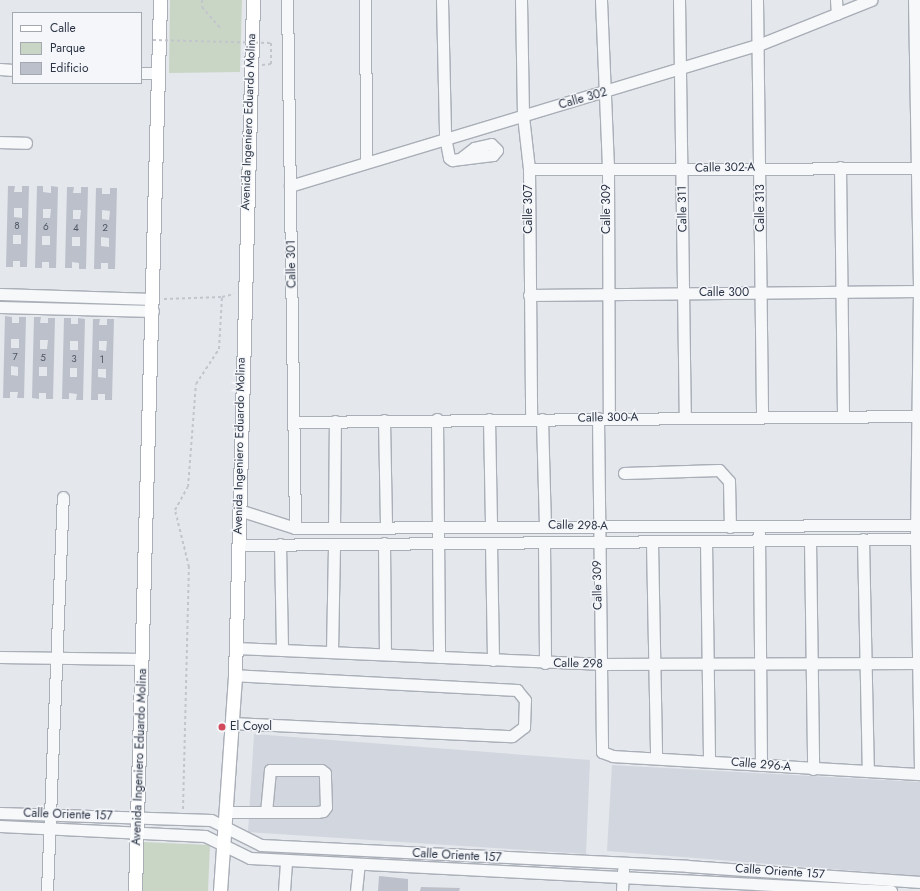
<!DOCTYPE html>
<html>
<head>
<meta charset="utf-8">
<style>
	body { margin:0 }
	#map { position:relative; width:920px; height:891px; overflow:hidden; background:#e4e7ec; font-family:Jost,sans-serif }
	div>[style] { position:absolute }
	[style*='--x'] { left:calc(var(--x)*1px); top:calc(var(--y)*1px); width:calc(var(--w)*1px); rotate:calc(var(--a)*1deg) }
	.built>* { inset:0; background:#d2d6de }
	.green>* { inset:0; background:#c9d6c5 }
	.building>* { inset:0; background:#bbc0ca }
	.path>* { height:2px; margin-top:-1px; transform-origin:0; background:repeating-linear-gradient(90deg,#c2c5cb 0 3px,transparent 0 6px) }
	.roads { filter:drop-shadow(1px 0 #a9aeb7) drop-shadow(-1px 0 #a9aeb7) drop-shadow(0 1px #a9aeb7) drop-shadow(0 -1px #a9aeb7) }
	.minor>* { height:11px; margin:-5.5px; padding:0 5.5px; transform-origin:5.5px; border-radius:5.5px; background:#f7f8fa }
	.major>* { height:13px; margin:-6.5px; padding:0 6.5px; transform-origin:6.5px; border-radius:6.5px; background:#fff }
	.path-bridge>* { height:2px; margin-top:-1px; transform-origin:0; background:repeating-linear-gradient(90deg,#c2c5cb 0 3px,transparent 0 6px) }
	.dots>* { width:11px; height:11px; translate:-50% -50%; box-sizing:border-box; border:2px solid #f4f6f9; border-radius:50% }
	span { translate:-50% -50%; white-space:nowrap; text-align:center; line-height:1.15; -webkit-text-stroke:3px #f4f6f9; paint-order:stroke }
	.number-label { font-size:10px; color:#4f5766 }
	.number-label span { -webkit-text-stroke-width:0 }
	.street-label { font-size:12px; color:#2b3445 }
	.poi-label { font-size:12px; color:#2b3445 }
	.left { translate:0 -50%; text-align:left }
	.legend { position:absolute; left:12px; top:12px; width:130px; height:72px; box-sizing:border-box; background:#f4f6f9; border:1px solid #a4a8b1; margin:0; padding:5px 7px; list-style:none; font-size:12px; color:#2b3445 }
	.legend li { display:flex; align-items:center; gap:8px; height:20px }
	.legend b { width:20px; border:1px solid #a4a8b1 }
</style>
</head>
<body>
<div id="map">
	<div class="built">
		<div style="clip-path:polygon(254px 734px,590px 760px,586px 854px,248px 832px)"></div>
		<div style="clip-path:polygon(612px 765px,920px 782px,920px 876px,607px 851px)"></div>
	</div>
	<div class="green">
		<div style="clip-path:polygon(170px 0,242px 0,240px 72px,169px 73px)"></div>
		<div style="clip-path:polygon(143px 842px,210px 845px,208px 891px,141px 891px)"></div>
	</div>
	<div class="building">
		<div style="clip-path:polygon(evenodd,8px 186px,15px 186px,14px 192px,22px 192px,22px 186px,29px 186px,27px 267px,20px 267px,20px 261px,13px 261px,13px 267px,6px 267px,8px 186px,14px 208px,22px 208px,22px 218px,14px 217px,14px 208px,8px 186px,13px 235px,21px 235px,21px 244px,13px 244px,13px 235px)"></div>
		<div style="clip-path:polygon(evenodd,37px 186px,43px 186px,43px 192px,51px 193px,51px 186px,58px 187px,56px 268px,49px 268px,49px 262px,42px 262px,42px 268px,35px 268px,37px 186px,43px 209px,51px 209px,50px 218px,43px 218px,43px 209px,37px 186px,42px 236px,50px 236px,50px 245px,42px 245px,42px 236px)"></div>
		<div style="clip-path:polygon(evenodd,67px 187px,74px 187px,73px 193px,81px 193px,81px 187px,88px 187px,86px 269px,79px 269px,79px 263px,72px 262px,72px 268px,65px 268px,67px 187px,73px 210px,81px 210px,80px 219px,73px 219px,73px 210px,67px 187px,72px 237px,80px 237px,80px 246px,72px 246px,72px 237px)"></div>
		<div style="clip-path:polygon(evenodd,96px 188px,102px 188px,102px 194px,110px 194px,110px 188px,117px 188px,115px 269px,108px 269px,108px 263px,101px 263px,101px 269px,94px 269px,96px 188px,102px 210px,110px 211px,109px 220px,102px 219px,102px 210px,96px 188px,101px 237px,109px 238px,109px 247px,101px 246px,101px 237px)"></div>
		<div style="clip-path:polygon(evenodd,5px 316px,12px 317px,12px 323px,19px 323px,19px 317px,26px 317px,24px 398px,17px 398px,18px 392px,10px 392px,10px 398px,3px 398px,5px 316px,11px 339px,19px 339px,19px 348px,11px 348px,11px 339px,5px 316px,11px 366px,18px 367px,18px 376px,11px 375px,11px 366px)"></div>
		<div style="clip-path:polygon(evenodd,34px 317px,41px 317px,40px 323px,48px 323px,48px 318px,55px 318px,53px 399px,46px 399px,46px 393px,39px 393px,39px 399px,32px 398px,34px 317px,40px 340px,48px 340px,47px 349px,40px 349px,40px 340px,34px 317px,39px 367px,47px 367px,47px 376px,39px 376px,39px 367px)"></div>
		<div style="clip-path:polygon(evenodd,64px 318px,71px 318px,71px 324px,78px 324px,78px 318px,85px 319px,83px 400px,76px 400px,77px 394px,69px 393px,69px 399px,62px 399px,64px 318px,70px 341px,78px 341px,78px 350px,70px 350px,70px 341px,64px 318px,70px 368px,77px 368px,77px 377px,70px 377px,70px 368px)"></div>
		<div style="clip-path:polygon(evenodd,93px 319px,100px 319px,99px 325px,107px 325px,107px 319px,114px 319px,112px 400px,105px 400px,105px 394px,98px 394px,98px 400px,91px 400px,93px 319px,99px 341px,107px 341px,106px 351px,99px 350px,99px 341px,93px 319px,98px 369px,106px 369px,106px 378px,98px 377px,98px 369px)"></div>
		<div style="clip-path:polygon(379px 876px,408px 879px,408px 891px,378px 891px)"></div>
		<div style="clip-path:polygon(421px 887px,460px 888px,459px 891px,420px 891px)"></div>
	</div>
	<div class="path">
		<div style="--x:202;--y:0;--w:7;--a:90"></div>
		<div style="--x:202;--y:7;--w:28;--a:49"></div>
		<div style="--x:262;--y:65;--w:9;--a:-6"></div>
		<div style="--x:271;--y:64;--w:21;--a:-90"></div>
		<div style="--x:164;--y:299;--w:58;--a:-2"></div>
		<div style="--x:183;--y:809;--w:242;--a:-88.6"></div>
		<div style="--x:189;--y:567;--w:59;--a:-103.8"></div>
		<div style="--x:175;--y:510;--w:26;--a:-61"></div>
		<div style="--x:188;--y:487;--w:103;--a:-85.6"></div>
		<div style="--x:196;--y:384;--w:42;--a:-56.7"></div>
		<div style="--x:219;--y:349;--w:52;--a:-86.7"></div>
		<div style="--x:222;--y:297;--w:12;--a:-14"></div>
	</div>
	<div class="roads">
		<div class="minor">
			<div style="--x:287;--y:0;--w:528;--a:89.13"></div>
			<div style="--x:365;--y:0;--w:162;--a:89.6"></div>
			<div style="--x:442;--y:0;--w:137;--a:88.7"></div>
			<div style="--x:445;--y:137;--w:21;--a:79"></div>
			<div style="--x:449;--y:158;--w:4;--a:34"></div>
			<div style="--x:452;--y:160;--w:41;--a:-7"></div>
			<div style="--x:493;--y:155;--w:6;--a:-51"></div>
			<div style="--x:497;--y:150;--w:8;--a:-135"></div>
			<div style="--x:491;--y:144;--w:17;--a:167"></div>
			<div style="--x:474;--y:148;--w:18;--a:142"></div>
			<div style="--x:521;--y:0;--w:116;--a:89"></div>
			<div style="--x:523;--y:116;--w:53;--a:83.5"></div>
			<div style="--x:529;--y:169;--w:250;--a:89.5"></div>
			<div style="--x:601;--y:0;--w:170;--a:87.6"></div>
			<div style="--x:608;--y:170;--w:248;--a:89.8"></div>
			<div style="--x:679;--y:0;--w:418;--a:89.2"></div>
			<div style="--x:757;--y:0;--w:416;--a:89.3"></div>
			<div style="--x:836;--y:0;--w:14;--a:86"></div>
			<div style="--x:914;--y:0;--w:291;--a:89"></div>
			<div style="--x:919;--y:291;--w:248;--a:90.7"></div>
			<div style="--x:916;--y:539;--w:235;--a:89"></div>
			<div style="--x:0;--y:69;--w:13;--a:4"></div>
			<div style="--x:141;--y:73;--w:17;--a:0"></div>
			<div style="--x:0;--y:142;--w:26;--a:2"></div>
			<div style="--x:840;--y:167;--w:248;--a:89.3"></div>
			<div style="--x:529;--y:169;--w:391;--a:-0.1"></div>
			<div style="--x:290;--y:186;--w:489;--a:-16.8"></div>
			<div style="--x:758;--y:45;--w:122;--a:-21.7"></div>
			<div style="--x:0;--y:294;--w:153;--a:1.9"></div>
			<div style="--x:529;--y:295;--w:391;--a:-0.6"></div>
			<div style="--x:0;--y:307;--w:153;--a:1.5"></div>
			<div style="--x:598;--y:418;--w:334;--a:89.3"></div>
			<div style="--x:602;--y:752;--w:12;--a:20"></div>
			<div style="--x:613;--y:756;--w:308;--a:3.4"></div>
			<div style="--x:437;--y:419;--w:238;--a:89.5"></div>
			<div style="--x:489;--y:419;--w:107;--a:88.9"></div>
			<div style="--x:542;--y:419;--w:106;--a:88.4"></div>
			<div style="--x:384;--y:420;--w:108;--a:88.9"></div>
			<div style="--x:295;--y:422;--w:625;--a:-0.55"></div>
			<div style="--x:624;--y:473;--w:95;--a:-1.8"></div>
			<div style="--x:719;--y:470;--w:15;--a:48"></div>
			<div style="--x:729;--y:481;--w:46;--a:88.8"></div>
			<div style="--x:239;--y:510;--w:59;--a:17.8"></div>
			<div style="--x:295;--y:528;--w:625;--a:-0.28"></div>
			<div style="--x:334;--y:528;--w:107;--a:-89.5"></div>
			<div style="--x:759;--y:533;--w:232;--a:89.5"></div>
			<div style="--x:863;--y:539;--w:232;--a:88.8"></div>
			<div style="--x:810;--y:540;--w:229;--a:89.2"></div>
			<div style="--x:706;--y:541;--w:219;--a:89.2"></div>
			<div style="--x:544;--y:542;--w:121;--a:89.5"></div>
			<div style="--x:652;--y:542;--w:216;--a:88.9"></div>
			<div style="--x:384;--y:543;--w:111;--a:89.5"></div>
			<div style="--x:491;--y:543;--w:117;--a:89"></div>
			<div style="--x:280;--y:544;--w:106;--a:88.9"></div>
			<div style="--x:238;--y:545;--w:682;--a:-0.5"></div>
			<div style="--x:236;--y:648;--w:363;--a:2.5"></div>
			<div style="--x:599;--y:664;--w:321;--a:-0.2"></div>
			<div style="--x:332;--y:651;--w:107;--a:-88.9"></div>
			<div style="--x:0;--y:657;--w:142;--a:0.8"></div>
			<div style="--x:232;--y:723;--w:280;--a:2.7"></div>
			<div style="--x:512;--y:736;--w:15;--a:-37"></div>
			<div style="--x:524;--y:727;--w:27;--a:-88"></div>
			<div style="--x:525;--y:700;--w:13;--a:-129"></div>
			<div style="--x:517;--y:690;--w:282;--a:-177"></div>
			<div style="--x:228;--y:812;--w:89;--a:0"></div>
			<div style="--x:317;--y:812;--w:6;--a:-9"></div>
			<div style="--x:323;--y:811;--w:5;--a:-53"></div>
			<div style="--x:326;--y:807;--w:34;--a:-92"></div>
			<div style="--x:325;--y:773;--w:5;--a:-143"></div>
			<div style="--x:321;--y:770;--w:51;--a:180"></div>
			<div style="--x:270;--y:770;--w:42;--a:95.4"></div>
			<div style="--x:0;--y:813;--w:211;--a:1.9"></div>
			<div style="--x:211;--y:820;--w:56;--a:26.6"></div>
			<div style="--x:261;--y:845;--w:427;--a:2.8"></div>
			<div style="--x:687;--y:866;--w:234;--a:3.9"></div>
			<div style="--x:0;--y:826;--w:205;--a:2.8"></div>
			<div style="--x:205;--y:836;--w:50;--a:26.1"></div>
			<div style="--x:250;--y:858;--w:642;--a:2.95"></div>
			<div style="--x:47;--y:891;--w:394;--a:-87.7"></div>
			<div style="--x:284;--y:891;--w:31;--a:-86"></div>
			<div style="--x:356;--y:891;--w:27;--a:-84"></div>
			<div style="--x:622;--y:891;--w:21;--a:-87"></div>
		</div>
		<div class="major">
			<div style="--x:135;--y:891;--w:891;--a:-88.39"></div>
			<div style="--x:220;--y:891;--w:217;--a:-86"></div>
			<div style="--x:235;--y:675;--w:675;--a:-88.47"></div>
		</div>
	</div>
	<div class="path-bridge">
		<div style="--x:153;--y:40;--w:118;--a:1.5"></div>
	</div>
	<div class="dots">
		<div style="left:222px;top:727px;background:#d1495b"></div>
	</div>
	<div class="number-label">
		<span style="left:17px;top:226px">8</span>
		<span style="left:46px;top:227px">6</span>
		<span style="left:76px;top:228px">4</span>
		<span style="left:105px;top:228px">2</span>
		<span style="left:15px;top:357px">7</span>
		<span style="left:43px;top:358px">5</span>
		<span style="left:74px;top:359px">3</span>
		<span style="left:102px;top:360px">1</span>
	</div>
	<div class="street-label">
		<span style="left:583px;top:99px;rotate:-16deg">Calle 302</span>
		<span style="left:249px;top:122px;rotate:-88deg">Avenida Ingeniero Eduardo Molina</span>
		<span style="left:725px;top:168px;rotate:-1deg">Calle 302-A</span>
		<span style="left:761px;top:208px;rotate:-90deg">Calle 313</span>
		<span style="left:529px;top:209px;rotate:-90deg">Calle 307</span>
		<span style="left:607px;top:209px;rotate:-90deg">Calle 309</span>
		<span style="left:683px;top:209px;rotate:-91deg">Calle 311</span>
		<span style="left:292px;top:264px;rotate:-91deg">Calle 301</span>
		<span style="left:724px;top:293px">Calle 300</span>
		<span style="left:608px;top:418px;rotate:-1deg">Calle 300-A</span>
		<span style="left:240px;top:446px;rotate:-89deg">Avenida Ingeniero Eduardo Molina</span>
		<span style="left:578px;top:526px;rotate:1deg">Calle 298-A</span>
		<span style="left:598px;top:585px;rotate:-91deg">Calle 309</span>
		<span style="left:578px;top:664px;rotate:1deg">Calle 298</span>
		<span style="left:140px;top:757px;rotate:-88deg">Avenida Ingeniero Eduardo Molina</span>
		<span style="left:761px;top:765px;rotate:5deg">Calle 296-A</span>
		<span style="left:68px;top:815px;rotate:2deg">Calle Oriente 157</span>
		<span style="left:457px;top:856px;rotate:3deg">Calle Oriente 157</span>
		<span style="left:780px;top:872px;rotate:4deg">Calle Oriente 157</span>
	</div>
	<div class="poi-label">
		<span class="left" style="left:230px;top:727px">El Coyol</span>
	</div>
	<ul class="legend">
	<li><b style="height:5px;background:#fff"></b>Calle</li>
	<li><b style="height:11px;background:#c9d6c5"></b>Parque</li>
	<li><b style="height:11px;background:#bbc0ca"></b>Edificio</li>
	</ul>
</div>
</body>
</html>
